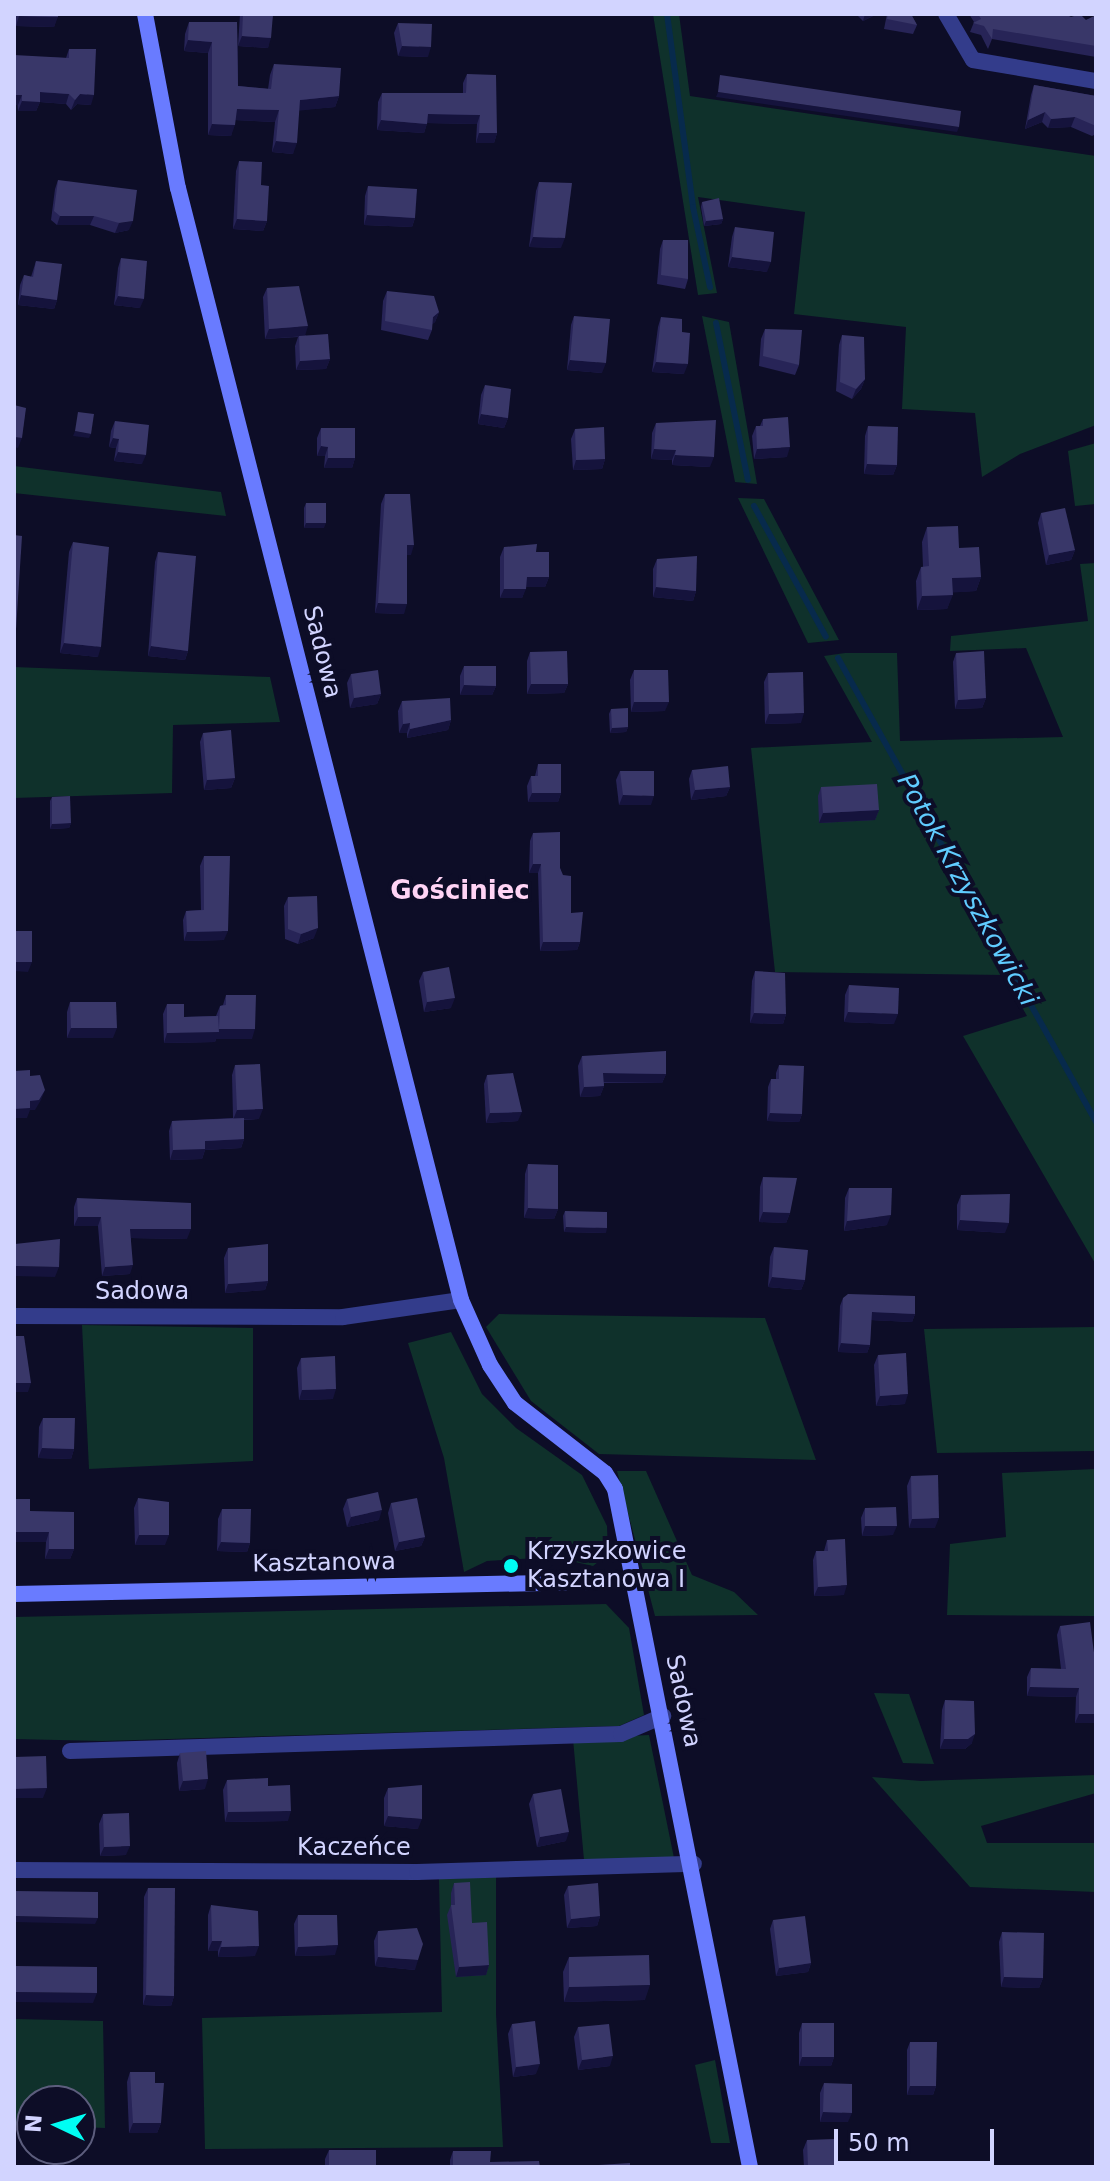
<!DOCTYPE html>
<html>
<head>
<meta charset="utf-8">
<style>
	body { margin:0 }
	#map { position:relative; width:1110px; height:2181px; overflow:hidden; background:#0d0d27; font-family:"DejaVu Sans",sans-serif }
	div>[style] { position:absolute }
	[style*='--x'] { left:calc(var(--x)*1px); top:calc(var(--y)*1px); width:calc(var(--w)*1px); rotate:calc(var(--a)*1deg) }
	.green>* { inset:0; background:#0f312b }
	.stream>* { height:6px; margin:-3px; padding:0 3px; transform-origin:3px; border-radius:3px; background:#072a4c }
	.street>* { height:16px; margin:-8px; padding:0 8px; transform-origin:8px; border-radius:8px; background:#333c8b }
	.secondary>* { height:16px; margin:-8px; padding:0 8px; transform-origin:8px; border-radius:8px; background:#697bff }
	.wall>* { inset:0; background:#272457 }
	.shaded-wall>* { inset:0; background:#15133c }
	.building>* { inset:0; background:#393769 }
	.dots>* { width:22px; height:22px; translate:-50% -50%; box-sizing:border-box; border:4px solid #0d0d27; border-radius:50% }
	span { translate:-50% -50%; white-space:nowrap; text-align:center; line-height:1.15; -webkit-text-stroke:8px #0d0d27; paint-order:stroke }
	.street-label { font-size:24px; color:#d2d4ff }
	.poi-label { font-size:24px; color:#d2d4ff }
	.left { translate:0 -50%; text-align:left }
	.water-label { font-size:26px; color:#60ccff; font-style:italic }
	.neighbourhood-label { font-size:26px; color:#ffd4f5; font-weight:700 }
	.frame { position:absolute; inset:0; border:16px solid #d2d4ff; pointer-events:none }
	.north { position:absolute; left:16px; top:2085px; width:80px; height:80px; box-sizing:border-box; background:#0d0d27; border:2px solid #5c5d7d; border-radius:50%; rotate:274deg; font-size:22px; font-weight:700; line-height:32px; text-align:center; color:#d2d4ff }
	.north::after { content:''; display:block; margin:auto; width:28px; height:36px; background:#00fdf3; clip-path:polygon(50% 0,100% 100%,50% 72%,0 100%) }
	.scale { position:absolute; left:834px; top:2129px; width:160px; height:36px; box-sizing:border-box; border:4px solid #d2d4ff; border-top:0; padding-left:10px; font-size:24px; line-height:28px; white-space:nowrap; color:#d2d4ff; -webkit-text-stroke:6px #0d0d27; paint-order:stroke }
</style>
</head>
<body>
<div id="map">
	<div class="green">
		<div style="clip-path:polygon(653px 14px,679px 14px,690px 96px,1096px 156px,1096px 425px,1020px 454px,982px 477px,975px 413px,902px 409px,906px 327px,794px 314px,805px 212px,698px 197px,717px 293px,698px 295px)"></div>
		<div style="clip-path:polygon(702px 316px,729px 322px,757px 484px,735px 482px)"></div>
		<div style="clip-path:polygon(1096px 443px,1096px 504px,1075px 506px,1068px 451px)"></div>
		<div style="clip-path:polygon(14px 466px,221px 492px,226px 516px,14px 493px)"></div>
		<div style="clip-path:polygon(738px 498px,764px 499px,839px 640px,808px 643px)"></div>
		<div style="clip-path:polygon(1096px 563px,1096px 1265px,963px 1036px,1027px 1016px,1004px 975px,775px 972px,751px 748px,872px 742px,824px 656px,845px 653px,897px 653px,900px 741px,1063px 737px,1026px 648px,950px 651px,951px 636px,1088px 621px,1080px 564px)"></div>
		<div style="clip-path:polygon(14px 667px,270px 677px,280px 722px,173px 725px,172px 793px,14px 798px)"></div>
		<div style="clip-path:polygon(499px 1314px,765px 1318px,816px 1460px,599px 1454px,531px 1401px,486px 1327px)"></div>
		<div style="clip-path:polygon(82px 1325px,253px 1328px,253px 1461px,89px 1469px)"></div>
		<div style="clip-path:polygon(1096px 1327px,1096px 1451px,937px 1453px,924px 1329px)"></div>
		<div style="clip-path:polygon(451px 1332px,482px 1394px,516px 1428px,582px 1475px,607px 1526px,608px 1554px,593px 1566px,553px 1557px,487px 1561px,464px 1572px,444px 1458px,408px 1343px)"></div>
		<div style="clip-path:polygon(1096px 1469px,1096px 1616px,947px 1615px,950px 1544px,1006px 1537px,1002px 1473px)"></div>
		<div style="clip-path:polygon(617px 1471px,646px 1471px,692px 1575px,734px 1592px,758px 1615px,655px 1616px)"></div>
		<div style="clip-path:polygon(606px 1604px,629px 1628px,644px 1715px,619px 1726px,102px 1741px,14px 1739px,14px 1617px)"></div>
		<div style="clip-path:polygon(874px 1693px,909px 1694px,934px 1764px,903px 1763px)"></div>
		<div style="clip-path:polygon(649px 1735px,674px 1858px,584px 1860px,573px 1739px)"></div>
		<div style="clip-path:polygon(1096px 1775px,1096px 1793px,981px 1826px,987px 1843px,1096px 1843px,1096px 1892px,970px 1887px,872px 1777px,921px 1781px)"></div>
		<div style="clip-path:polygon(496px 1877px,496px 2014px,503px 2147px,205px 2149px,202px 2018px,442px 2012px,439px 1879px)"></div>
		<div style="clip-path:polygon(14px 2019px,103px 2021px,105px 2128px,80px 2127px,80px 2101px,32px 2101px,32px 2126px,16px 2125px)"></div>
		<div style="clip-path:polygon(715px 2060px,730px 2143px,711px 2143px,695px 2065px)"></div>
	</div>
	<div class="stream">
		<div style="--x:667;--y:14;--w:195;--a:82.3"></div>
		<div style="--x:693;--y:207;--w:82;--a:78"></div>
		<div style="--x:716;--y:323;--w:160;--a:78.5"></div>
		<div style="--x:754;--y:506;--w:149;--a:61.2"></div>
		<div style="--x:838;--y:658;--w:531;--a:60.92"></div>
	</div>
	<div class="street">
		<div style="--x:946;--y:14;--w:53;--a:59.6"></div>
		<div style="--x:973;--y:60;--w:125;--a:9.7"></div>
		<div style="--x:14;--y:1316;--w:329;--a:0.2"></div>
		<div style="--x:343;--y:1317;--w:119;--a:-8.2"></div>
		<div style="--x:70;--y:1751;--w:551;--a:-1.77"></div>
		<div style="--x:621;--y:1734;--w:46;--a:-23.2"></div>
		<div style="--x:14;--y:1870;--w:403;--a:0.3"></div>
		<div style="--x:417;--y:1872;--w:277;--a:-1.7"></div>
	</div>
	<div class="secondary">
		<div style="--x:145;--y:14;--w:177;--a:79.3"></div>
		<div style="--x:178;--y:188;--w:1147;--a:75.72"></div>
		<div style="--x:461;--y:1300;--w:71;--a:66"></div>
		<div style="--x:490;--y:1365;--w:45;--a:56.7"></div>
		<div style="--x:515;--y:1403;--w:114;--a:37.9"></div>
		<div style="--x:605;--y:1473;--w:19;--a:58"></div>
		<div style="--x:615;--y:1489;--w:691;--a:78.74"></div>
		<div style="--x:14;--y:1594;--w:621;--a:-1.2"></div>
	</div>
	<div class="wall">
		<div style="clip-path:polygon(16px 14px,58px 14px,54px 27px,16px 26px)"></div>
		<div style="clip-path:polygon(240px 14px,273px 14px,268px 48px,238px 46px)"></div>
		<div style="clip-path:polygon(832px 14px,877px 14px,863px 21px,856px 14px)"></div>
		<div style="clip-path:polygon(887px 14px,911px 14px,917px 25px,913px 34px,884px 29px)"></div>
		<div style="clip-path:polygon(969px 14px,1064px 14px,1071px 17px,1086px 20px,1096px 17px,1096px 57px,992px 39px,988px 49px,981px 35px,970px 32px,974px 22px)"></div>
		<div style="clip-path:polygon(189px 22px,237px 22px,238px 86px,268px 89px,270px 75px,274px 64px,339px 96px,335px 107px,299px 110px,293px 154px,272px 152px,275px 122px,235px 120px,231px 136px,208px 135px,208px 53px,184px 51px,185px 34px)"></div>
		<div style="clip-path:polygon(398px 23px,428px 57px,398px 56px,394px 33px)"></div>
		<div style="clip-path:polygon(69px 49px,91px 105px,77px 104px,71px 110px,66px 104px,40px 102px,36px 111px,18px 111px,14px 56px,66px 58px)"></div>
		<div style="clip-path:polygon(467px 74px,497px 133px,494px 143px,476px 143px,477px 124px,427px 123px,424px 133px,377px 130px,378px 102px,382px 93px,463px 93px,463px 83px)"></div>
		<div style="clip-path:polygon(1034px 85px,1096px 96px,1096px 134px,1092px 136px,1071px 127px,1048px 128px,1042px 122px,1025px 129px,1031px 95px)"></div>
		<div style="clip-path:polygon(239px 161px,261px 185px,267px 221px,263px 231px,233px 229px,236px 171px)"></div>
		<div style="clip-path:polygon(58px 180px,129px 230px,115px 233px,90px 225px,57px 225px,51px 220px,55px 189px)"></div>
		<div style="clip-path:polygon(539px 182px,561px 248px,529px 247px,536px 191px)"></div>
		<div style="clip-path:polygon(368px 186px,415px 218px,412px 227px,364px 225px,365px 196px)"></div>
		<div style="clip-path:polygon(702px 202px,723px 219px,721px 224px,704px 226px,701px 207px)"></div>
		<div style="clip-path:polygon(735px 227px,767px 272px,728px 267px,732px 237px)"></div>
		<div style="clip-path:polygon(663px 240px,688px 279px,685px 289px,657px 284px,660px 249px)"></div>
		<div style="clip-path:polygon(121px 258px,140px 308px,114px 305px,118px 268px)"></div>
		<div style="clip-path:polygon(36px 261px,57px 300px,54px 309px,18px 305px,20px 285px,24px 275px,31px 277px)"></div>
		<div style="clip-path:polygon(267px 288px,305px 335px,330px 359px,326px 369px,296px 370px,295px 346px,298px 337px,265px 339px,263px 297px)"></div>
		<div style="clip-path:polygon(387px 291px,439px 312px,435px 322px,432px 324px,432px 330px,428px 340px,381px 330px,383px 301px)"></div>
		<div style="clip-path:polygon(574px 316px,602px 373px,567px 370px,571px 325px)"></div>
		<div style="clip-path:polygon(661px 317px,682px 332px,684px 374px,652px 372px,658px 327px)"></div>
		<div style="clip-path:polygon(765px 329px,799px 365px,795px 375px,759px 366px,761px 339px)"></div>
		<div style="clip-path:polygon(842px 335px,865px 379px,861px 389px,852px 399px,836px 391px,839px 345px)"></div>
		<div style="clip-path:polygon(485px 385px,508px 418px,504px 428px,478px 424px,481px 395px)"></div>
		<div style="clip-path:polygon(763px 419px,787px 457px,754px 459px,752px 436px,756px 426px,760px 426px)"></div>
		<div style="clip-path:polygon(115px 421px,142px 464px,114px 461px,116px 448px,109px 447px,111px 431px)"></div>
		<div style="clip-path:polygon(656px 423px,710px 467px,672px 465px,672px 460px,651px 459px,652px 433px)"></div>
		<div style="clip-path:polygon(868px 426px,897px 465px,893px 475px,864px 474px,865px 436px)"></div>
		<div style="clip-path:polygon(321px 428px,355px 458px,352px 468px,324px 468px,325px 456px,317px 456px,317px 438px)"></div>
		<div style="clip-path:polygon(575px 429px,605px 459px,602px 469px,573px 470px,571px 439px)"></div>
		<div style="clip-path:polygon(385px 494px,411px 555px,407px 555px,404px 614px,375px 613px,381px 504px)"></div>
		<div style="clip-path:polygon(306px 503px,324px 528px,304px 528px,304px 508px)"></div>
		<div style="clip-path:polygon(1041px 513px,1075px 550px,1071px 560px,1046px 565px,1038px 523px)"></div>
		<div style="clip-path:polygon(927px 527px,959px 548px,981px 577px,976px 591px,953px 592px,947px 609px,917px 610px,916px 581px,921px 567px,923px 567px,922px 542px)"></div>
		<div style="clip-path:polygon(73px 542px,98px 657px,60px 653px,69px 552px)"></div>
		<div style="clip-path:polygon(504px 547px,536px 552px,549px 577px,545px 587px,526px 587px,522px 598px,500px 598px,500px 557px)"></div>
		<div style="clip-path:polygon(158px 552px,188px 651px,185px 660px,148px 656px,155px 562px)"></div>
		<div style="clip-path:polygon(657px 559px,696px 591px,693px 601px,653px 597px,653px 569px)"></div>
		<div style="clip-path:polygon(530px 652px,568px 684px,564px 693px,527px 694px,527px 661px)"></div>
		<div style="clip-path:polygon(956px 653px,986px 698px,982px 708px,955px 709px,953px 662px)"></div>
		<div style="clip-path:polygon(464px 666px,496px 686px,492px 695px,460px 695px,460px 676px)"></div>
		<div style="clip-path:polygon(634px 670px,665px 711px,631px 712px,630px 680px)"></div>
		<div style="clip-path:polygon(768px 673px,801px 723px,765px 724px,764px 682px)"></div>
		<div style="clip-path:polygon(351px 674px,381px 694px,377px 704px,350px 708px,347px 683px)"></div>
		<div style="clip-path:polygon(402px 701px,451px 720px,448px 730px,407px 738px,407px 733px,399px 733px,398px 711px)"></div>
		<div style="clip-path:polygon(611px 709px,628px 727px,626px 732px,610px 733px,609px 714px)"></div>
		<div style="clip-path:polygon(203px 733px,235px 778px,231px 788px,204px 790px,200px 742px)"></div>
		<div style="clip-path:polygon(538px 764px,561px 793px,558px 802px,528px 802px,527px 786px,531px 776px,535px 776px)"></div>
		<div style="clip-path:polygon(692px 770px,730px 787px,726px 796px,691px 800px,689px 779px)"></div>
		<div style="clip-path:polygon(620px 771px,651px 805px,619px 805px,616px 780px)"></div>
		<div style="clip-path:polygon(821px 787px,879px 810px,875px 820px,819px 823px,818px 796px)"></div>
		<div style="clip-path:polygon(52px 797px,71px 823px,69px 828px,50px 829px,50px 801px)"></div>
		<div style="clip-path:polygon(533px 833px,560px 868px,571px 913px,580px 942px,577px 950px,540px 951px,538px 873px,529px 873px,530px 841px)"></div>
		<div style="clip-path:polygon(204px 856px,224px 940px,184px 941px,183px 920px,186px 911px,201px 910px,200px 866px)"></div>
		<div style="clip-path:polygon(288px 897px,314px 938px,298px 944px,285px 939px,284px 906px)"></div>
		<div style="clip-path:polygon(755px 971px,786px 1014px,783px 1024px,750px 1023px,752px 981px)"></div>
		<div style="clip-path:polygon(423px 972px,451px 1008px,424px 1012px,419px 981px)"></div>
		<div style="clip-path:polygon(849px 985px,894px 1024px,844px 1022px,845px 995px)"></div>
		<div style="clip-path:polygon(226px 995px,252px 1039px,216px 1039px,215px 1042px,164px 1043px,163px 1014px,167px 1004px,184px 1017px,216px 1016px,220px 1006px,223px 1005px)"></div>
		<div style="clip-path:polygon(70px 1002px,113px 1038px,67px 1038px,67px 1012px)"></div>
		<div style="clip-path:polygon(582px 1056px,666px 1074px,662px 1083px,604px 1083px,604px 1086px,600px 1096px,580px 1097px,578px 1066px)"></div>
		<div style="clip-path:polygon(235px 1065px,259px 1119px,244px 1120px,244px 1139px,241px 1148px,205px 1150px,202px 1159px,170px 1160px,169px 1131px,172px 1121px,233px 1118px,232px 1075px)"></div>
		<div style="clip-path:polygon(779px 1065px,802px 1114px,799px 1122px,767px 1121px,768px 1087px,771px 1079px,776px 1079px,776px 1073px)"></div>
		<div style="clip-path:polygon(487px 1075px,518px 1121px,486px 1123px,484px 1084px)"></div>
		<div style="clip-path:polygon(528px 1164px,558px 1209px,554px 1219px,524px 1218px,525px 1174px)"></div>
		<div style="clip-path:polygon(763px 1177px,790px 1213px,786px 1223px,759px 1222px,760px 1187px)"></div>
		<div style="clip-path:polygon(849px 1188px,887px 1225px,844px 1231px,845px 1198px)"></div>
		<div style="clip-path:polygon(961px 1195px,1005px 1233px,957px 1230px,957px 1205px)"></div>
		<div style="clip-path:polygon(77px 1198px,187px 1239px,131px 1238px,130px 1274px,102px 1276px,98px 1226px,74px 1226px,74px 1207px)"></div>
		<div style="clip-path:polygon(565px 1211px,606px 1233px,564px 1232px,563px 1216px)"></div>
		<div style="clip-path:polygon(774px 1247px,805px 1280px,801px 1290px,768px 1287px,770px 1257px)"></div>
		<div style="clip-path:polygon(228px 1248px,268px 1281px,265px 1290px,225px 1293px,224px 1258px)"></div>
		<div style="clip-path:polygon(843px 1298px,915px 1314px,912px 1322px,871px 1320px,870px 1345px,867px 1353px,838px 1352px,840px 1306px)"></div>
		<div style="clip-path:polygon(878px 1355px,905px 1404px,876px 1406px,874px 1365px)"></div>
		<div style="clip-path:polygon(301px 1358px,333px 1399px,299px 1400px,297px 1368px)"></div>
		<div style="clip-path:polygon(43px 1418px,74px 1449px,71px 1459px,38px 1458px,39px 1427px)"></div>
		<div style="clip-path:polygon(911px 1476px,935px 1528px,909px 1528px,907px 1486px)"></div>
		<div style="clip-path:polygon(138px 1498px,165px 1545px,135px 1545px,134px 1508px)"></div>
		<div style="clip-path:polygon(347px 1499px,379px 1520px,347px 1527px,343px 1509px)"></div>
		<div style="clip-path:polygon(391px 1503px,425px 1537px,421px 1546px,395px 1551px,388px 1513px)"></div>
		<div style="clip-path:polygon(865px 1508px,893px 1535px,862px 1536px,861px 1518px)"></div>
		<div style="clip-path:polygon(222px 1509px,250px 1543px,247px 1552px,217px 1551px,218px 1519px)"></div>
		<div style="clip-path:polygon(30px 1511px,74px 1549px,70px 1559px,45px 1559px,46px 1542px)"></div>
		<div style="clip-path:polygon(827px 1540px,844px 1595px,814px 1596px,813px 1560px,816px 1551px,824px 1551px)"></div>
		<div style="clip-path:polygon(1060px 1626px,1096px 1668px,1096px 1723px,1075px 1723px,1076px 1697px,1027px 1696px,1027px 1677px,1031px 1668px,1061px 1669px,1057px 1635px)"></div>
		<div style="clip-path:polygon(945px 1700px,972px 1743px,965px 1749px,940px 1749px,942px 1710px)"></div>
		<div style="clip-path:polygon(180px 1753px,205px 1789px,179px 1791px,177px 1763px)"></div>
		<div style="clip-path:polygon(227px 1780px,268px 1786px,288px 1821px,225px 1822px,223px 1790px)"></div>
		<div style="clip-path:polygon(388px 1788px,418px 1829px,384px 1826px,384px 1798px)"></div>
		<div style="clip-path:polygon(533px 1794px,566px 1841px,537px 1847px,529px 1804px)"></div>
		<div style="clip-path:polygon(103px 1814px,126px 1855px,100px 1856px,99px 1824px)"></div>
		<div style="clip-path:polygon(454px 1883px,472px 1923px,489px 1965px,486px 1975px,456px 1977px,447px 1915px,451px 1905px,451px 1893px)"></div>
		<div style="clip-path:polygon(568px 1886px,600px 1916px,597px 1926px,567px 1928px,564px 1895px)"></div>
		<div style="clip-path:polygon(148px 1888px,174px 1996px,171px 2006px,143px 2005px,144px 1897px)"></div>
		<div style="clip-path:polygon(211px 1905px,255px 1956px,218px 1957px,218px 1951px,208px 1951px,208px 1915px)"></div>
		<div style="clip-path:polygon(298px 1915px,335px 1955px,295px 1956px,294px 1924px)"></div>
		<div style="clip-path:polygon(773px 1920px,811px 1963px,808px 1972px,776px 1976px,770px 1929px)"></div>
		<div style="clip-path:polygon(378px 1931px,415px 1970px,375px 1966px,374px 1941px)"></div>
		<div style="clip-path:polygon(1002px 1932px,1043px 1978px,1039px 1988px,1001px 1987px,999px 1942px)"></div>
		<div style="clip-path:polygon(569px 1957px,645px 2000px,564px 2002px,563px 1972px)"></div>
		<div style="clip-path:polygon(802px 2023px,834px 2057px,831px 2066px,799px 2066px,799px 2033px)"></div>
		<div style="clip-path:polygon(512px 2024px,536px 2074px,513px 2077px,508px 2034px)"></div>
		<div style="clip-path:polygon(578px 2027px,610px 2066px,578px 2070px,574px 2037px)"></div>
		<div style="clip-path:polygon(910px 2042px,936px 2086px,933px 2095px,907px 2095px,907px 2050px)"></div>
		<div style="clip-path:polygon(130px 2072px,155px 2083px,161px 2123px,157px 2133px,129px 2133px,127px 2082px)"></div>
		<div style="clip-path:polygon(824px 2083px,848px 2122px,820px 2122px,820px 2093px)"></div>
		<div style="clip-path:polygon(807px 2140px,835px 2167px,804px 2167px,803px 2150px)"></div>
		<div style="clip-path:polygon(329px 2150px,376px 2167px,325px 2167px,325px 2159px)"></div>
		<div style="clip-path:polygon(453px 2151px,490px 2162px,540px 2167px,450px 2167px,450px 2160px)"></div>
	</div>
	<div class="shaded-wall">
		<div style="clip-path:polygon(865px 14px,877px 14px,863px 21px)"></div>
		<div style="clip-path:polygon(19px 16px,58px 17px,54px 27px,16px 26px)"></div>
		<div style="clip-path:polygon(242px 36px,271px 38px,268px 48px,238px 46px)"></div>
		<div style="clip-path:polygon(188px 40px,212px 42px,208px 53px,184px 51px)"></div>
		<div style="clip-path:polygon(402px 46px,431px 47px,428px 57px,398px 56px)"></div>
		<div style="clip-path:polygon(40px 92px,69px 94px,66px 104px,40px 102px,36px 111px,18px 111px,22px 101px)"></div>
		<div style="clip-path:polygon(718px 92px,959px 127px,957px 132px,716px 97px)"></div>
		<div style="clip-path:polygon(80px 94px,94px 95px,91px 105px,77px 104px,71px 110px,75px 100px)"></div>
		<div style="clip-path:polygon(14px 95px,22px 95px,18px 105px,14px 105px)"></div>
		<div style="clip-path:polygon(339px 96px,335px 107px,296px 111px,300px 100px)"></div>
		<div style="clip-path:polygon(237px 109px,279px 110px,275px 122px,233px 120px)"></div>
		<div style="clip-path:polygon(1045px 112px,1042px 122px,1025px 129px,1028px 120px)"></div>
		<div style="clip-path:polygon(428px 114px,480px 115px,477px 124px,424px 123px)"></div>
		<div style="clip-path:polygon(1075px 117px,1071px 127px,1048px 128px,1051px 119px)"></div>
		<div style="clip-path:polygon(381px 120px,427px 124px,424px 133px,377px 130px)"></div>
		<div style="clip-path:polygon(212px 124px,235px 125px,231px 136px,208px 135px)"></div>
		<div style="clip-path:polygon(479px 133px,497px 133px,494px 143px,476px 143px)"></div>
		<div style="clip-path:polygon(276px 141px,297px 143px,293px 154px,272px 152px)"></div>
		<div style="clip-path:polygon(367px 215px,415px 218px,412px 227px,364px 225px)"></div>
		<div style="clip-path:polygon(60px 216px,94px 216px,90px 225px,57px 225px)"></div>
		<div style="clip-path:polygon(237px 219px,267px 221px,263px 231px,233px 229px)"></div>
		<div style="clip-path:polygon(723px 219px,721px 224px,704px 226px,706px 221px)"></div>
		<div style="clip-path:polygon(133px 221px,129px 230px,115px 233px,119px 223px)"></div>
		<div style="clip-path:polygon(533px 237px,565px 238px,561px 248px,529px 247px)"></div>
		<div style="clip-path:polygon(732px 257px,771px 262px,767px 272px,728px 267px)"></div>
		<div style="clip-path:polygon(21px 295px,57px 300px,54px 309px,18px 305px)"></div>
		<div style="clip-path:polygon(118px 296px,144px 299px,140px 308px,114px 305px)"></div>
		<div style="clip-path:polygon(439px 312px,435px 322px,429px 327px,433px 317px)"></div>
		<div style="clip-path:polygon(308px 326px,305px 336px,265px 339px,269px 329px)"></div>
		<div style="clip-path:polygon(330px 359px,326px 369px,296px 370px,300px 361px)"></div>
		<div style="clip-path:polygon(570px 360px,606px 363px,602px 373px,567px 370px)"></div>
		<div style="clip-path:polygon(656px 362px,688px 364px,684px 374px,652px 372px)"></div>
		<div style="clip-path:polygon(865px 379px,861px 389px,852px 399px,856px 389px)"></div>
		<div style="clip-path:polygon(481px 414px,508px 418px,504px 428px,478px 424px)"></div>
		<div style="clip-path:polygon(75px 431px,91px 434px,89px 438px,73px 436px)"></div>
		<div style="clip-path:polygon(14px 437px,22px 438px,18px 448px,14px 447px)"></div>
		<div style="clip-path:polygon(113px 438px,119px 439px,116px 448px,109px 447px)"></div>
		<div style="clip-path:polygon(321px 446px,328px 447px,325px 456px,317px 456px)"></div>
		<div style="clip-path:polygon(790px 447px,787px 457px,754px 459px,757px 449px)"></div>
		<div style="clip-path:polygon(654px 449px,676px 450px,672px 460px,651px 459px)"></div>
		<div style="clip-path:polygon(118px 452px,146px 455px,142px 464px,114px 461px)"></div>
		<div style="clip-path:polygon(675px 455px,714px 457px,710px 467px,672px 465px)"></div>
		<div style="clip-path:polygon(328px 458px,355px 458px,352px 468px,324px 468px)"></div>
		<div style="clip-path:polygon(605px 459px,602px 469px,573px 470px,576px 460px)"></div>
		<div style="clip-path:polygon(867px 464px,897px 465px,893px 475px,864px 474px)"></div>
		<div style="clip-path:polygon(306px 523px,326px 523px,324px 528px,304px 528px)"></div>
		<div style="clip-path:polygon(407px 545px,414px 545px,411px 555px,404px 555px)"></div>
		<div style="clip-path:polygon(1075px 550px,1071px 560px,1046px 565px,1049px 555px)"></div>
		<div style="clip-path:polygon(527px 577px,549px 577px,545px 587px,524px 587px)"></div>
		<div style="clip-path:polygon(981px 577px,976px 591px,946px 593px,952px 578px)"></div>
		<div style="clip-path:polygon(656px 587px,696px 591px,693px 601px,653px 597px)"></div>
		<div style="clip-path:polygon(504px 589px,526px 589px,522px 598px,500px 598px)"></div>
		<div style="clip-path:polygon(953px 595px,947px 609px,917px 610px,922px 596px)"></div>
		<div style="clip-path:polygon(378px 603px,407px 604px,404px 614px,375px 613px)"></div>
		<div style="clip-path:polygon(64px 643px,101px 647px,98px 657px,60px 653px)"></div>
		<div style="clip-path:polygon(151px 646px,188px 651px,185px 660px,148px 656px)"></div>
		<div style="clip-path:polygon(531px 684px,568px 684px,564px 693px,527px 694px)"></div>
		<div style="clip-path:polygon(464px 685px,496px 686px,492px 695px,460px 695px)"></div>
		<div style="clip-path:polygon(381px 694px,377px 704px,350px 708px,354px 698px)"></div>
		<div style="clip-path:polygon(986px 698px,982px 708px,955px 709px,958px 700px)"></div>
		<div style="clip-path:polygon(634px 702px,669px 702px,665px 711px,631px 712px)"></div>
		<div style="clip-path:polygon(804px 713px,801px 723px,765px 724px,769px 714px)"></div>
		<div style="clip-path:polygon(451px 720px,448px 730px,407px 738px,410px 729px)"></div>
		<div style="clip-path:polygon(410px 723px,407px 733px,399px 733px,403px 724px)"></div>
		<div style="clip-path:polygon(628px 727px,626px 732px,610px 733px,612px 728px)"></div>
		<div style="clip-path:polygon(235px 778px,231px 788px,204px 790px,207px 780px)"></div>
		<div style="clip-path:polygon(730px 787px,726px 796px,691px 800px,695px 790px)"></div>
		<div style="clip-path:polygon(532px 793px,561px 793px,558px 802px,528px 802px)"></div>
		<div style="clip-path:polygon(623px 795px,654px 796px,651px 805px,619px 805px)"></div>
		<div style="clip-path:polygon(879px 810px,875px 820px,819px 823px,823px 813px)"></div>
		<div style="clip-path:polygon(71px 823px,69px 828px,50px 829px,52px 824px)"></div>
		<div style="clip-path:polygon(533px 864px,541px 864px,538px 873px,529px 873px)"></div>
		<div style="clip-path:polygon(318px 928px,314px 938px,298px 944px,301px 934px)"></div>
		<div style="clip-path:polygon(228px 931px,224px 940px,184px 941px,187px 932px)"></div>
		<div style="clip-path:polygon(543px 942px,580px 942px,577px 950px,540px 951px)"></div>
		<div style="clip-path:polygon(14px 962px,32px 962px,28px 972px,14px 971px)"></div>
		<div style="clip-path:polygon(455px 998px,451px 1008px,424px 1012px,427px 1002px)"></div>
		<div style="clip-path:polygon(848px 1012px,898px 1014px,894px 1024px,844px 1022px)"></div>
		<div style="clip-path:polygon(754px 1013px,786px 1014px,783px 1024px,750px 1023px)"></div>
		<div style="clip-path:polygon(71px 1028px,117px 1028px,113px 1038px,67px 1038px)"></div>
		<div style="clip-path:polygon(219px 1029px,255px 1029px,252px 1039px,216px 1039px,215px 1042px,164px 1043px,167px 1033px)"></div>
		<div style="clip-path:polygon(603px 1073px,666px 1074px,662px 1083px,599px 1082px)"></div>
		<div style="clip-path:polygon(604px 1086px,600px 1096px,580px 1097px,584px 1087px)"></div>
		<div style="clip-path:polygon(45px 1090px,41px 1100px,35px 1110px,30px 1110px,27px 1118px,14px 1118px,14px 1109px,30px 1101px)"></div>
		<div style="clip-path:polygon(263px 1109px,259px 1119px,233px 1120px,237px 1110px)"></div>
		<div style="clip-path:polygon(522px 1112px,518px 1121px,486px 1123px,490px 1113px)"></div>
		<div style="clip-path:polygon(770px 1113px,802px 1114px,799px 1122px,767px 1121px)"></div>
		<div style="clip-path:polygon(244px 1139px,241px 1148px,205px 1150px,202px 1159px,170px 1160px,173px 1150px,205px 1141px)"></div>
		<div style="clip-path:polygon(528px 1208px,558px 1209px,554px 1219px,524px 1218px)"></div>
		<div style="clip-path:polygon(763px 1212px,790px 1213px,786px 1223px,759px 1222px)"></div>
		<div style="clip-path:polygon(891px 1215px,887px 1225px,844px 1231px,847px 1221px)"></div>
		<div style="clip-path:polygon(78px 1217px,101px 1217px,98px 1226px,74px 1226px)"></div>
		<div style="clip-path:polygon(960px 1220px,1009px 1223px,1005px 1233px,957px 1230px)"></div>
		<div style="clip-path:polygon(566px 1227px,607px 1228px,606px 1233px,564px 1232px)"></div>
		<div style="clip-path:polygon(130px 1229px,191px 1229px,187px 1239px,127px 1238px)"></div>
		<div style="clip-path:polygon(133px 1265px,130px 1274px,102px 1276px,105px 1267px)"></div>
		<div style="clip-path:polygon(15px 1266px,59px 1267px,55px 1277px,14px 1276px)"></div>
		<div style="clip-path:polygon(772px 1277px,805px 1280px,801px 1290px,768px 1287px)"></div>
		<div style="clip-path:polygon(268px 1281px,265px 1290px,225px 1293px,228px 1284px)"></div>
		<div style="clip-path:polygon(872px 1312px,915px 1314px,912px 1322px,869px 1320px)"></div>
		<div style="clip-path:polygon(841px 1343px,870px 1345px,867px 1353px,838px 1352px)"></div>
		<div style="clip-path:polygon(14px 1383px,31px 1383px,28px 1392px,14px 1392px)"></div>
		<div style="clip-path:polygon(336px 1389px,333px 1399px,299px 1400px,302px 1390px)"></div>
		<div style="clip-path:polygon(908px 1394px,905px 1404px,876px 1406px,880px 1396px)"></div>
		<div style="clip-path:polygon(42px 1448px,74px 1449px,71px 1459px,38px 1458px)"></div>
		<div style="clip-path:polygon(382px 1510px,379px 1520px,347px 1527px,351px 1517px)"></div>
		<div style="clip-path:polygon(939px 1518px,935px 1528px,909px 1528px,912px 1519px)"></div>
		<div style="clip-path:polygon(865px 1526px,897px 1526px,893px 1535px,862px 1536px)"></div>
		<div style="clip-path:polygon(14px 1532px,49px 1532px,46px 1542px,14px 1542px)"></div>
		<div style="clip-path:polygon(139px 1535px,169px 1535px,165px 1545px,135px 1545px)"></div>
		<div style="clip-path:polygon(425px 1537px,421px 1546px,395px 1551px,399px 1542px)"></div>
		<div style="clip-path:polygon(221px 1542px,250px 1543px,247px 1552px,217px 1551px)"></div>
		<div style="clip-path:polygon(49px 1549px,74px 1549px,70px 1559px,45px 1559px)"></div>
		<div style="clip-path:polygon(847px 1585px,844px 1595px,814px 1596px,818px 1587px)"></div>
		<div style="clip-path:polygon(1030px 1687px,1079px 1688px,1076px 1697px,1027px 1696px)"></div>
		<div style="clip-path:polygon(1079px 1714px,1096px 1714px,1096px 1723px,1075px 1723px)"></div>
		<div style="clip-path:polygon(975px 1734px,972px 1743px,965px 1749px,940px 1749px,944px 1739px)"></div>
		<div style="clip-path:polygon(208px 1779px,205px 1789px,179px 1791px,183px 1781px)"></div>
		<div style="clip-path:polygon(47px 1788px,43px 1798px,14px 1798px,14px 1789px)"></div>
		<div style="clip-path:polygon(291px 1811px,288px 1821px,225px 1822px,228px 1812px)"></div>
		<div style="clip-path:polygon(388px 1816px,422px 1819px,418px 1829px,384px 1826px)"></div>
		<div style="clip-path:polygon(569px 1832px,566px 1841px,537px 1847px,540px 1837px)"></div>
		<div style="clip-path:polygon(130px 1846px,126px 1855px,100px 1856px,104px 1847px)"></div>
		<div style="clip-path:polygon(14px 1916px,98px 1918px,95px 1924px,14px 1922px)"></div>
		<div style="clip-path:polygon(600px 1916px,597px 1926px,567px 1928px,571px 1919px)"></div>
		<div style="clip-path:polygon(212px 1941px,222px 1941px,218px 1951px,208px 1951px)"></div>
		<div style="clip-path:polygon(338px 1945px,335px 1955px,295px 1956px,298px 1947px)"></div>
		<div style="clip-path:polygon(259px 1946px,255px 1956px,218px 1957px,221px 1947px)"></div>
		<div style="clip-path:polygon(378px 1957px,418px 1960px,415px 1970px,375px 1966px)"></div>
		<div style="clip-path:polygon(811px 1963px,808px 1972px,776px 1976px,779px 1968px)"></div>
		<div style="clip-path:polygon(489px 1965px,486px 1975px,456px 1977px,459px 1967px)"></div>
		<div style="clip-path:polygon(1004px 1977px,1043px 1978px,1039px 1988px,1001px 1987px)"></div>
		<div style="clip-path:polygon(650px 1985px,645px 2000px,564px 2002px,569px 1987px)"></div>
		<div style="clip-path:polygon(14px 1992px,97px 1993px,93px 2003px,14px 2002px)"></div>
		<div style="clip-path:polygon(146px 1995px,174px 1996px,171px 2006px,143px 2005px)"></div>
		<div style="clip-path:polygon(613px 2056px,610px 2066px,578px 2070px,582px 2060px)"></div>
		<div style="clip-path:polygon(802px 2057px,834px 2057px,831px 2066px,799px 2066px)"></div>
		<div style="clip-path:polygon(540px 2064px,536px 2074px,513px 2077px,516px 2067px)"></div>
		<div style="clip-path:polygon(910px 2086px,936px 2086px,933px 2095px,907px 2095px)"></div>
		<div style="clip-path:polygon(823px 2112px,852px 2113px,848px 2122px,820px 2122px)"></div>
		<div style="clip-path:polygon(133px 2123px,161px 2123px,157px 2133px,129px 2133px)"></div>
	</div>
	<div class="building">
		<div style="clip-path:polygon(19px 14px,58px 14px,58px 17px,19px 16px)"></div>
		<div style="clip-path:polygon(243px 14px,273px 14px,271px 38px,242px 36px)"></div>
		<div style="clip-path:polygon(888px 14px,911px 14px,917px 25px,887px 19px)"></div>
		<div style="clip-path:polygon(978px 14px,1064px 14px,1071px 17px,1080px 14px,1086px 20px,1094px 16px,1096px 17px,1096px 46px,993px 29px,992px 39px,984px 26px,973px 23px,981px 19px)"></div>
		<div style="clip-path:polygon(189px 22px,237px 22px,238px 86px,271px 89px,274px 64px,341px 68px,339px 96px,300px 100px,297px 143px,276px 141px,279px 110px,237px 109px,235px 125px,212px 124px,212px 42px,188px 40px)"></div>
		<div style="clip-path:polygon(398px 23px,432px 24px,431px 47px,402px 46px)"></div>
		<div style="clip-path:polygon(69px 49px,96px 49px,94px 95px,80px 94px,75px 100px,69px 94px,40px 92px,40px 102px,22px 101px,22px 95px,14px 95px,14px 55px,69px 58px)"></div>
		<div style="clip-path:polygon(467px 74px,496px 75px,497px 133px,479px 133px,480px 115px,428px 114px,427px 124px,381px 120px,382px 93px,466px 93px)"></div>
		<div style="clip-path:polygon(720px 75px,961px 111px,959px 127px,718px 92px)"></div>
		<div style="clip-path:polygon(1034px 85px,1096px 96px,1096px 126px,1075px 117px,1051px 119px,1045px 112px,1028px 120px)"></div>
		<div style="clip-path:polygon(239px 161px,262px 162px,261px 185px,269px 186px,267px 221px,237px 219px)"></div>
		<div style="clip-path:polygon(58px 180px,137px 190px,133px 221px,119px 223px,94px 216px,60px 216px,54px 211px)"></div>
		<div style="clip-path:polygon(539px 182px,572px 183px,565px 238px,533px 237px)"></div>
		<div style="clip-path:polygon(368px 186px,417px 189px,415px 218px,367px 215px)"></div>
		<div style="clip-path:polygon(719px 198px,723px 219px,706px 221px,702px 202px)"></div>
		<div style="clip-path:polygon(735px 227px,774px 232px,771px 262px,732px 257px)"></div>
		<div style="clip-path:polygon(663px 240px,688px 240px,688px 279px,661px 275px)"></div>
		<div style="clip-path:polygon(121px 258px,147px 261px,144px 299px,118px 296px)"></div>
		<div style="clip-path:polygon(36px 261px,62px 264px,57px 300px,21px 295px,24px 275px,33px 277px)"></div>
		<div style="clip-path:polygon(299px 286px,308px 326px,269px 329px,267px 288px)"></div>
		<div style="clip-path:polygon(387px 291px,434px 296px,439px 312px,433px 317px,432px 330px,385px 321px)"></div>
		<div style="clip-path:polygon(574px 316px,610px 319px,606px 363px,570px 360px)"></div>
		<div style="clip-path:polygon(661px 317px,682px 319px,682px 332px,690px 333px,688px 364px,656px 362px)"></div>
		<div style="clip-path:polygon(14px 323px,16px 323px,14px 356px)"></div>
		<div style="clip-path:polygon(765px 329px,802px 330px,799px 365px,763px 356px)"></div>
		<div style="clip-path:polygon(328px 334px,330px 359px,300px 361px,299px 336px)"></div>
		<div style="clip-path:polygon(842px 335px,864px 337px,865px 379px,856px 389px,840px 382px)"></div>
		<div style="clip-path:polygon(485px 385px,511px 389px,508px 418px,481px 414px)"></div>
		<div style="clip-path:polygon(14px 405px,26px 408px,22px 438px,14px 437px)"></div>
		<div style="clip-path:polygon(78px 412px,94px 414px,91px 434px,75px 431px)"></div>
		<div style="clip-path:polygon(788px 417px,790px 447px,757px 449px,756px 426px,763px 426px,763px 419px)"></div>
		<div style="clip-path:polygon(716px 420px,714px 457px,675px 455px,676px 450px,654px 449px,656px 423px)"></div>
		<div style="clip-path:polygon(115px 421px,149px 425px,146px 455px,118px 452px,119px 439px,113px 438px)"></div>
		<div style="clip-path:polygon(868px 426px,898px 427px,897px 465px,867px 464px)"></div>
		<div style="clip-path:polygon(604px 427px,605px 459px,576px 460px,575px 429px)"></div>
		<div style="clip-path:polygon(321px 428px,355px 428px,355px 458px,328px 458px,328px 447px,321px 446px)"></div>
		<div style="clip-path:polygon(385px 494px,410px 494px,414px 545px,407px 545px,407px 604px,378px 603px)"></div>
		<div style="clip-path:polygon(306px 503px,326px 503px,326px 523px,306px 523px)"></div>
		<div style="clip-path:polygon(1065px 508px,1075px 550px,1049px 555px,1041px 513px)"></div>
		<div style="clip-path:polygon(958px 526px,959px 548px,979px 547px,981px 577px,952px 578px,953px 595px,922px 596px,921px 567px,929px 566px,927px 527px)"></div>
		<div style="clip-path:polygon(14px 535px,22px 536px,15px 645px,14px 644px)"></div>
		<div style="clip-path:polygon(73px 542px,109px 547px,101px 647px,64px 643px)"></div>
		<div style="clip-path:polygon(537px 544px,536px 552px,549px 552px,549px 577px,527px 577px,526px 589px,504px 589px,504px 547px)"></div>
		<div style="clip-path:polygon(158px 552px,196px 556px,188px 651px,151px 646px)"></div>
		<div style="clip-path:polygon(697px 556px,696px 591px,656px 587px,657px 559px)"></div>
		<div style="clip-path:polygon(567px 651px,568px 684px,531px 684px,530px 652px)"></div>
		<div style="clip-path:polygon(984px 651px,986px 698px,958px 700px,956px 653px)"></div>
		<div style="clip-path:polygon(464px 666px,496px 666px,496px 686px,464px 685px)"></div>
		<div style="clip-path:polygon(378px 670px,381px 694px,354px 698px,351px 674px)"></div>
		<div style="clip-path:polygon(634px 670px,668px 670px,669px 702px,634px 702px)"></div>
		<div style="clip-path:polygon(803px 672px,804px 713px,769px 714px,768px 673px)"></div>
		<div style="clip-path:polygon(450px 698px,451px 720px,410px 729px,410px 723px,403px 724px,402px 701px)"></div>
		<div style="clip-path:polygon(628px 708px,628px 727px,612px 728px,611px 709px)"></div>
		<div style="clip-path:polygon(231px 730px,235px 778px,207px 780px,203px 733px)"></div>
		<div style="clip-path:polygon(538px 764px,561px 764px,561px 793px,532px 793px,531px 776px,538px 776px)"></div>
		<div style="clip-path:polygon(728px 766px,730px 787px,695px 790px,692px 770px)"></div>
		<div style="clip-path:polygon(620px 771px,654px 771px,654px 796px,623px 795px)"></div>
		<div style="clip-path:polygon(877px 784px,879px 810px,823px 813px,821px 787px)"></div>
		<div style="clip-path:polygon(70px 796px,71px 823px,52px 824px,52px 797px)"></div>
		<div style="clip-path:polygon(560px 832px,560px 868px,563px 875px,571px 876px,571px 913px,583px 912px,580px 942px,543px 942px,541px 864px,533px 864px,533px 833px)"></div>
		<div style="clip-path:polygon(204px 856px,230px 856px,228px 931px,187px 932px,186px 911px,204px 910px)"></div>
		<div style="clip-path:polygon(317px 896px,318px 928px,301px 934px,288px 929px,288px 897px)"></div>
		<div style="clip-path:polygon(14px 931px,32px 931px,32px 962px,14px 962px)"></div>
		<div style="clip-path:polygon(449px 967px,455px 998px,427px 1002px,423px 972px)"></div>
		<div style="clip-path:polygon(755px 971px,785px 973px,786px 1014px,754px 1013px)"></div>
		<div style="clip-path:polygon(849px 985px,899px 988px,898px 1014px,848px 1012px)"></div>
		<div style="clip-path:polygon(226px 995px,256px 995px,255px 1029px,219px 1029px,220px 1006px,226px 1005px)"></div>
		<div style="clip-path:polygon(70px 1002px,116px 1002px,117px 1028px,71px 1028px)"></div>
		<div style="clip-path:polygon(167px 1004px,184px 1004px,184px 1017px,218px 1016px,219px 1032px,167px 1033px)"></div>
		<div style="clip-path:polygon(666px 1051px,666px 1074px,603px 1073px,604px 1086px,584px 1087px,582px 1056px)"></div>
		<div style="clip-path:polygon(260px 1064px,263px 1109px,237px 1110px,235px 1065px)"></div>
		<div style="clip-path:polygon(779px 1065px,804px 1066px,802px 1114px,770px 1113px,771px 1079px,779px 1079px)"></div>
		<div style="clip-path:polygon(30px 1070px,30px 1076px,40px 1075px,45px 1090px,39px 1100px,30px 1101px,30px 1108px,14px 1109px,14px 1071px)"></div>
		<div style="clip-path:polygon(513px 1073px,522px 1112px,490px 1113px,487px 1075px)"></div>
		<div style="clip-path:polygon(244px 1118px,244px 1139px,205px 1141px,205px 1149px,173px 1150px,172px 1121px)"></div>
		<div style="clip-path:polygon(528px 1164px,558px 1165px,558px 1209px,528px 1208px)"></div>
		<div style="clip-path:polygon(763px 1177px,797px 1178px,790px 1213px,763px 1212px)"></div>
		<div style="clip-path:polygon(849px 1188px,892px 1188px,891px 1215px,847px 1221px)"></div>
		<div style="clip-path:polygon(1010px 1194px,1009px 1223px,960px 1220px,961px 1195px)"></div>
		<div style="clip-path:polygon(77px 1198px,191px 1203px,191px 1229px,130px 1229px,133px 1265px,105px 1267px,101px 1217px,78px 1217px)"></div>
		<div style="clip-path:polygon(565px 1211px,607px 1212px,607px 1228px,566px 1227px)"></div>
		<div style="clip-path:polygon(60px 1239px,59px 1267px,15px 1266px,15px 1244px)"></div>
		<div style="clip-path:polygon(268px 1244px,268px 1281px,228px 1284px,228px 1248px)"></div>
		<div style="clip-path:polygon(774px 1247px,808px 1250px,805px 1280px,772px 1277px)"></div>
		<div style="clip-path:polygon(848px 1294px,915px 1296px,915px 1314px,872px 1312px,870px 1345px,841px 1343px,843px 1298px)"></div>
		<div style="clip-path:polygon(14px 1336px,24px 1336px,31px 1383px,14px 1383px)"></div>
		<div style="clip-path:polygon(906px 1353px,908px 1394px,880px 1396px,878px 1355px)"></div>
		<div style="clip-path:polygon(335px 1356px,336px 1389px,302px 1390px,301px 1358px)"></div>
		<div style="clip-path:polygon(43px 1418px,75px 1418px,74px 1449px,42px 1448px)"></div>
		<div style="clip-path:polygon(938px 1475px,939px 1518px,912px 1519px,911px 1476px)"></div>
		<div style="clip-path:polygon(378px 1492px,382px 1510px,351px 1517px,347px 1499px)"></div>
		<div style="clip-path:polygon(138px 1498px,169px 1502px,169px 1535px,139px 1535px)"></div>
		<div style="clip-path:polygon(417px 1498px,425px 1537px,399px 1542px,391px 1503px)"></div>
		<div style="clip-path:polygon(14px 1499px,30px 1499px,30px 1511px,74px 1512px,74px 1549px,49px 1549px,49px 1532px,14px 1532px)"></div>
		<div style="clip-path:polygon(896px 1507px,897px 1526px,865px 1526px,865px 1508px)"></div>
		<div style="clip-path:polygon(222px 1509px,251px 1509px,250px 1543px,221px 1542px)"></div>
		<div style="clip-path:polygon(845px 1539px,847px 1585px,818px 1587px,816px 1551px,828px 1551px,827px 1540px)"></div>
		<div style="clip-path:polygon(1090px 1622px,1096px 1668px,1096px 1714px,1079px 1714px,1079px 1688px,1030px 1687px,1031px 1668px,1066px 1669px,1060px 1626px)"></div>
		<div style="clip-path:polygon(945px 1700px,974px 1701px,975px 1734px,968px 1739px,944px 1739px)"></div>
		<div style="clip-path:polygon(206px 1751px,208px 1779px,183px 1781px,180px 1753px)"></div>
		<div style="clip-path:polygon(46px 1756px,47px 1788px,14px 1789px,14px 1757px)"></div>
		<div style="clip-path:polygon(268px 1778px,268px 1786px,290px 1785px,291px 1811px,228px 1812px,227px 1780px)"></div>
		<div style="clip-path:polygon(422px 1785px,422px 1819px,388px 1816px,388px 1788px)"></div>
		<div style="clip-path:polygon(561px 1789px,569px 1832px,540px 1837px,533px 1794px)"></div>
		<div style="clip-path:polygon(129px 1813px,130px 1846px,104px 1847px,103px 1814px)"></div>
		<div style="clip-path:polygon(470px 1882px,472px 1923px,487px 1922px,489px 1965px,459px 1967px,451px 1905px,455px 1905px,454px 1883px)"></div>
		<div style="clip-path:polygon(598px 1883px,600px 1916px,571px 1919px,568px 1886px)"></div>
		<div style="clip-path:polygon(148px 1888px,175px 1888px,174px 1996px,146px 1995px)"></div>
		<div style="clip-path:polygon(14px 1891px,98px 1892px,98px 1918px,14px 1916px)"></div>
		<div style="clip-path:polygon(211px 1905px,258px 1911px,259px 1946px,221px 1947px,222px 1941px,212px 1941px)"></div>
		<div style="clip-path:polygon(298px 1915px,337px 1915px,338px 1945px,298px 1947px)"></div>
		<div style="clip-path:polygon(805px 1916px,811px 1963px,779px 1968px,773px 1920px)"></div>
		<div style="clip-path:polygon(417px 1928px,423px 1944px,418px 1960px,378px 1957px,378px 1931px)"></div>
		<div style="clip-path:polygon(1002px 1932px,1044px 1933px,1043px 1978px,1004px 1977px)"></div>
		<div style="clip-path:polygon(649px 1955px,650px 1985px,569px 1987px,569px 1957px)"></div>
		<div style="clip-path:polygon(14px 1966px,97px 1967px,97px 1993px,14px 1992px)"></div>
		<div style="clip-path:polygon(535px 2021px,540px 2064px,516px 2067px,512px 2024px)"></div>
		<div style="clip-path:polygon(802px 2023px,834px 2023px,834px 2057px,802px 2057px)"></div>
		<div style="clip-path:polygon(609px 2024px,613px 2056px,582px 2060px,578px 2027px)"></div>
		<div style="clip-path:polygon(910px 2042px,937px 2042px,936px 2086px,910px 2086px)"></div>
		<div style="clip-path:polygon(130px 2072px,155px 2072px,155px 2083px,164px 2083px,161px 2123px,133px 2123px)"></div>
		<div style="clip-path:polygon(824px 2083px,852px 2084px,852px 2113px,823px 2112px)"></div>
		<div style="clip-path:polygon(834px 2139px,835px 2167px,808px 2167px,807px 2140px)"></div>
		<div style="clip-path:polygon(329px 2150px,376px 2150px,376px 2167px,329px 2167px)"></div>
		<div style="clip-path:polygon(453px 2151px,491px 2151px,490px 2162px,539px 2161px,540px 2167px,453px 2167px)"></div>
		<div style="clip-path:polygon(630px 2163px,630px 2167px,583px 2167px,583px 2166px)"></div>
	</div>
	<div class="dots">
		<div style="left:511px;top:1566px;background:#00fdf3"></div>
	</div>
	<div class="street-label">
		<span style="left:322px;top:652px;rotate:76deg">Sadowa</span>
		<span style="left:142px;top:1292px">Sadowa</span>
		<span style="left:324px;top:1563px;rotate:-1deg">Kasztanowa</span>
		<span style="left:683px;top:1701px;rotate:78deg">Sadowa</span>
		<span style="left:354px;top:1848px">Kaczeńce</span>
	</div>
	<div class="poi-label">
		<span class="left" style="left:527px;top:1566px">Krzyszkowice<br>Kasztanowa I</span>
	</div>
	<div class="water-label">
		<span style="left:967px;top:890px;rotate:61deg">Potok Krzyszkowicki</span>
	</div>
	<div class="neighbourhood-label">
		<span style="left:460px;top:891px">Gościniec</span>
	</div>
	<div class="frame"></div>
	<div class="north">N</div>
	<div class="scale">50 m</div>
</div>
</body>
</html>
